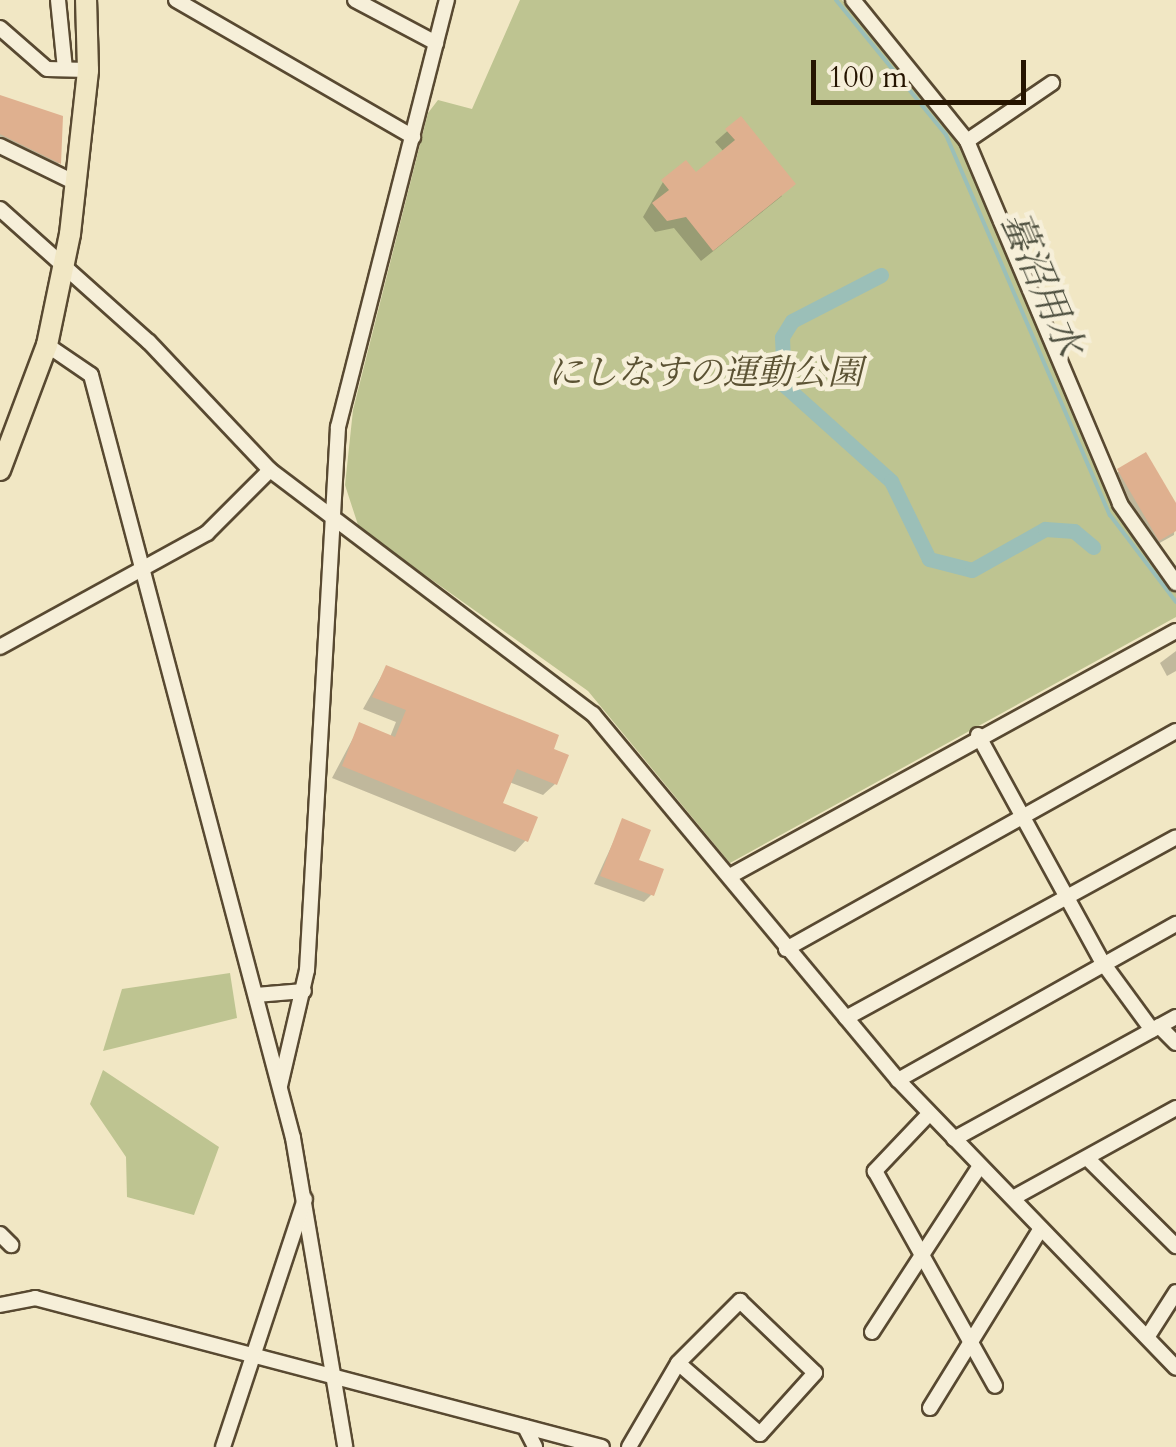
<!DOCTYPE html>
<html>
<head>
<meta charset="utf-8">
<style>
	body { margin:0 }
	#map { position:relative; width:1176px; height:1447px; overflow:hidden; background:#f1e7c4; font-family:Cardo,"Noto Serif JP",serif }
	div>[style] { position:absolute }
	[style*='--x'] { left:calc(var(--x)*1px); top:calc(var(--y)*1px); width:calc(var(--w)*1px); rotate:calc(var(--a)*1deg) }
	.green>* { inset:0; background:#bec491 }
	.shadow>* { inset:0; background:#0003 }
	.stream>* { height:4px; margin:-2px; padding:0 2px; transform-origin:2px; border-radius:2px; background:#9bbfb8 }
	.canal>* { height:15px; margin:-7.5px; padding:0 7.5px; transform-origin:7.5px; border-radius:7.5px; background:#9bbfb8 }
	.building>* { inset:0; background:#dfb08f }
	.roads { filter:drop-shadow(2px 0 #584931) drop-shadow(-2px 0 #584931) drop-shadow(0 2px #584931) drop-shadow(0 -2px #584931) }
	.minor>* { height:14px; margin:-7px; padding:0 7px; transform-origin:7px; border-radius:7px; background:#f6efd9 }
	.highway>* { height:20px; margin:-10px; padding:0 10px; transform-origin:10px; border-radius:10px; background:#f1e7c4 }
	span { translate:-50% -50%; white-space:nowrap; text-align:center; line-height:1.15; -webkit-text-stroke:9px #f6efd9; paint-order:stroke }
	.park-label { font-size:35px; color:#5b5233; font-style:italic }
	.water-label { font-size:38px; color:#4e5040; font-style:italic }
	.scale { position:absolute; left:811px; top:60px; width:215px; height:45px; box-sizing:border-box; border:5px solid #251400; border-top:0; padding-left:12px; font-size:30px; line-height:35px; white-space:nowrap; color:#251400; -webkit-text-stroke:8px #f6efd9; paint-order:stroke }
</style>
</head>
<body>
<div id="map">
	<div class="green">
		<div style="clip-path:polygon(520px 0,842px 0,852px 9px,961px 146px,1115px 508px,1176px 593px,1176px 617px,730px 863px,588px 691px,359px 528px,345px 485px,353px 410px,428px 113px,438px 100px,472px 109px)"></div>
		<div style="clip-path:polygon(230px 973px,237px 1018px,103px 1051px,122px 989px)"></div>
		<div style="clip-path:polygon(103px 1070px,219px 1147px,194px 1215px,127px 1197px,126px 1157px,90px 1104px)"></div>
	</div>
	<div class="shadow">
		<div style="clip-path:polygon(0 98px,61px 118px,59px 163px,48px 174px,0 151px)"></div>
		<div style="clip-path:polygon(740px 120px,782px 196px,701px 261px,674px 228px,655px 232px,643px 217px,663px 182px,695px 175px,724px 152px,715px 142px)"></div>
		<div style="clip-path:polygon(1119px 471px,1176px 507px,1174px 535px,1147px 550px,1107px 483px)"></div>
		<div style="clip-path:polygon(1176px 651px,1176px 671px,1167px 676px,1160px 663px)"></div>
		<div style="clip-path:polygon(386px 668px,550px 750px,555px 784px,543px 795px,509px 782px,500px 805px,526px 840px,515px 852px,332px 778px,360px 725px,390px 737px,396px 722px,363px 709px)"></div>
		<div style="clip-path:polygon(623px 821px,651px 895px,644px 902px,594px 884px)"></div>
	</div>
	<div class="stream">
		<div style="--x:836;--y:0;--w:174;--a:50.8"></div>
		<div style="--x:946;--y:135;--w:414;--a:66.7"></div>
		<div style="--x:1110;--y:515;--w:109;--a:52.8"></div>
	</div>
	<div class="canal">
		<div style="--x:881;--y:275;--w:100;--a:152.7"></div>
		<div style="--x:792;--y:321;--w:19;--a:122"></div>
		<div style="--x:782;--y:337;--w:48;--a:87.6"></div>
		<div style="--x:784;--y:385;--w:144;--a:41.9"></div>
		<div style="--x:891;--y:481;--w:87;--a:64"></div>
		<div style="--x:929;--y:559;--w:44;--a:14.3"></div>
		<div style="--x:972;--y:570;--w:84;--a:-29.3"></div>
		<div style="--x:1045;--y:529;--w:29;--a:4"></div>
		<div style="--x:1074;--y:531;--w:25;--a:40"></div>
	</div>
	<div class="building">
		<div style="clip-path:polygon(0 95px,63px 116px,61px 164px,0 134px)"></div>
		<div style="clip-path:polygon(741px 116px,796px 184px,713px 251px,686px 217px,667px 221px,652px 203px,669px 190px,661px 180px,686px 160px,696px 172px,735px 140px,725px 129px)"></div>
		<div style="clip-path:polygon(1146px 452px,1176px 503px,1176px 531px,1159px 541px,1117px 469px)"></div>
		<div style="clip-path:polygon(386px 665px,559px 735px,554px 749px,569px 755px,557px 785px,517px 769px,503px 803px,538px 817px,528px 842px,342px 766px,359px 722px,395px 737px,406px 710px,372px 697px)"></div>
		<div style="clip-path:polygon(622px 818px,651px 830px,639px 860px,664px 869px,654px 896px,600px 876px)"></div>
	</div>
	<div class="roads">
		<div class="minor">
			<div style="--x:58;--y:0;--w:69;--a:84.2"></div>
			<div style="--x:176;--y:0;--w:274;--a:30"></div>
			<div style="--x:355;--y:0;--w:92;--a:28"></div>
			<div style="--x:853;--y:0;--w:181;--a:51"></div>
			<div style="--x:967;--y:141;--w:394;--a:67.1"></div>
			<div style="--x:1120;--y:504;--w:97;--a:54.7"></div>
			<div style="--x:0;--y:28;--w:62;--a:41.1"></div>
			<div style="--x:47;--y:69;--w:41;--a:1.4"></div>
			<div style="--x:967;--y:141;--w:103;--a:-34.3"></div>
			<div style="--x:0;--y:146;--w:87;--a:26"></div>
			<div style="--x:0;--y:209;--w:200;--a:41.8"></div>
			<div style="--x:149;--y:342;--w:176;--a:46.6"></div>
			<div style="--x:270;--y:470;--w:405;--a:37.1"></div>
			<div style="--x:593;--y:714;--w:476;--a:50.2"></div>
			<div style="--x:898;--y:1080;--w:400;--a:46"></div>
			<div style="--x:47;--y:345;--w:53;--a:34.3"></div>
			<div style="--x:91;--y:375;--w:789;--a:75.17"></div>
			<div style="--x:293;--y:1138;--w:313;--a:80.4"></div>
			<div style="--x:0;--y:647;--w:236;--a:-28.8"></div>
			<div style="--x:207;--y:533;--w:89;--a:-45"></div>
			<div style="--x:978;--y:735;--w:260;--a:61.3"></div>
			<div style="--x:1103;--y:963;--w:83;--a:53.8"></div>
			<div style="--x:730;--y:876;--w:509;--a:-28.78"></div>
			<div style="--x:786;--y:949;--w:447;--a:-29.2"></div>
			<div style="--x:256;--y:995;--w:48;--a:-4.8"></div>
			<div style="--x:846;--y:1018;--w:376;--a:-28.7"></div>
			<div style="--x:1159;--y:1026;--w:24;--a:45"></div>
			<div style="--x:898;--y:1080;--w:319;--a:-29.3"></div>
			<div style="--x:280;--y:1086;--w:119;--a:-76.9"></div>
			<div style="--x:307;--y:970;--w:544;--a:-86.73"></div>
			<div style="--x:338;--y:427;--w:441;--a:-75.7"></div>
			<div style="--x:929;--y:1114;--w:79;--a:133.5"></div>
			<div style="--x:875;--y:1171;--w:246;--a:60.8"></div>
			<div style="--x:954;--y:1139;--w:253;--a:-28.8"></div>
			<div style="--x:1088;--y:1159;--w:124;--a:44.7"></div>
			<div style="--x:1013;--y:1198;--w:186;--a:-28.9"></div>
			<div style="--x:0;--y:1234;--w:16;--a:45"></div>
			<div style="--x:0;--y:1305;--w:36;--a:-11"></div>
			<div style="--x:35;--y:1298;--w:586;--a:14.72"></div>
			<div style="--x:872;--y:1332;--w:198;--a:-57"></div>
			<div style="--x:1148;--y:1336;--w:52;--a:-57.5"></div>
			<div style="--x:930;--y:1408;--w:211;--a:-58.3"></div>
			<div style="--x:525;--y:1427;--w:22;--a:63"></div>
			<div style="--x:223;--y:1447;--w:261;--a:-71.7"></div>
			<div style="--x:629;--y:1447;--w:97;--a:-59.7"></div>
			<div style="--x:678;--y:1363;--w:88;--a:-45"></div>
			<div style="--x:740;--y:1301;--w:104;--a:43.8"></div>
			<div style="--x:815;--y:1373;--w:82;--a:132"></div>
			<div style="--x:760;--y:1434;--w:108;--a:-139.1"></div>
		</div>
		<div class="highway">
			<div style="--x:0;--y:470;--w:134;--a:-69.4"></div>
			<div style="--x:47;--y:345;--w:113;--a:-78.3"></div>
			<div style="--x:70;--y:234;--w:165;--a:-83.7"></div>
			<div style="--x:88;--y:70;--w:70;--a:-91.6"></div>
		</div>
	</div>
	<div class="park-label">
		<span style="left:705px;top:373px">にしなすの運動公園</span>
	</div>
	<div class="water-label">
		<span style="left:1041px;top:284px;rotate:67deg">蟇沼用水</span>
	</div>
	<div class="scale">100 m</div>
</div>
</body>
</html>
